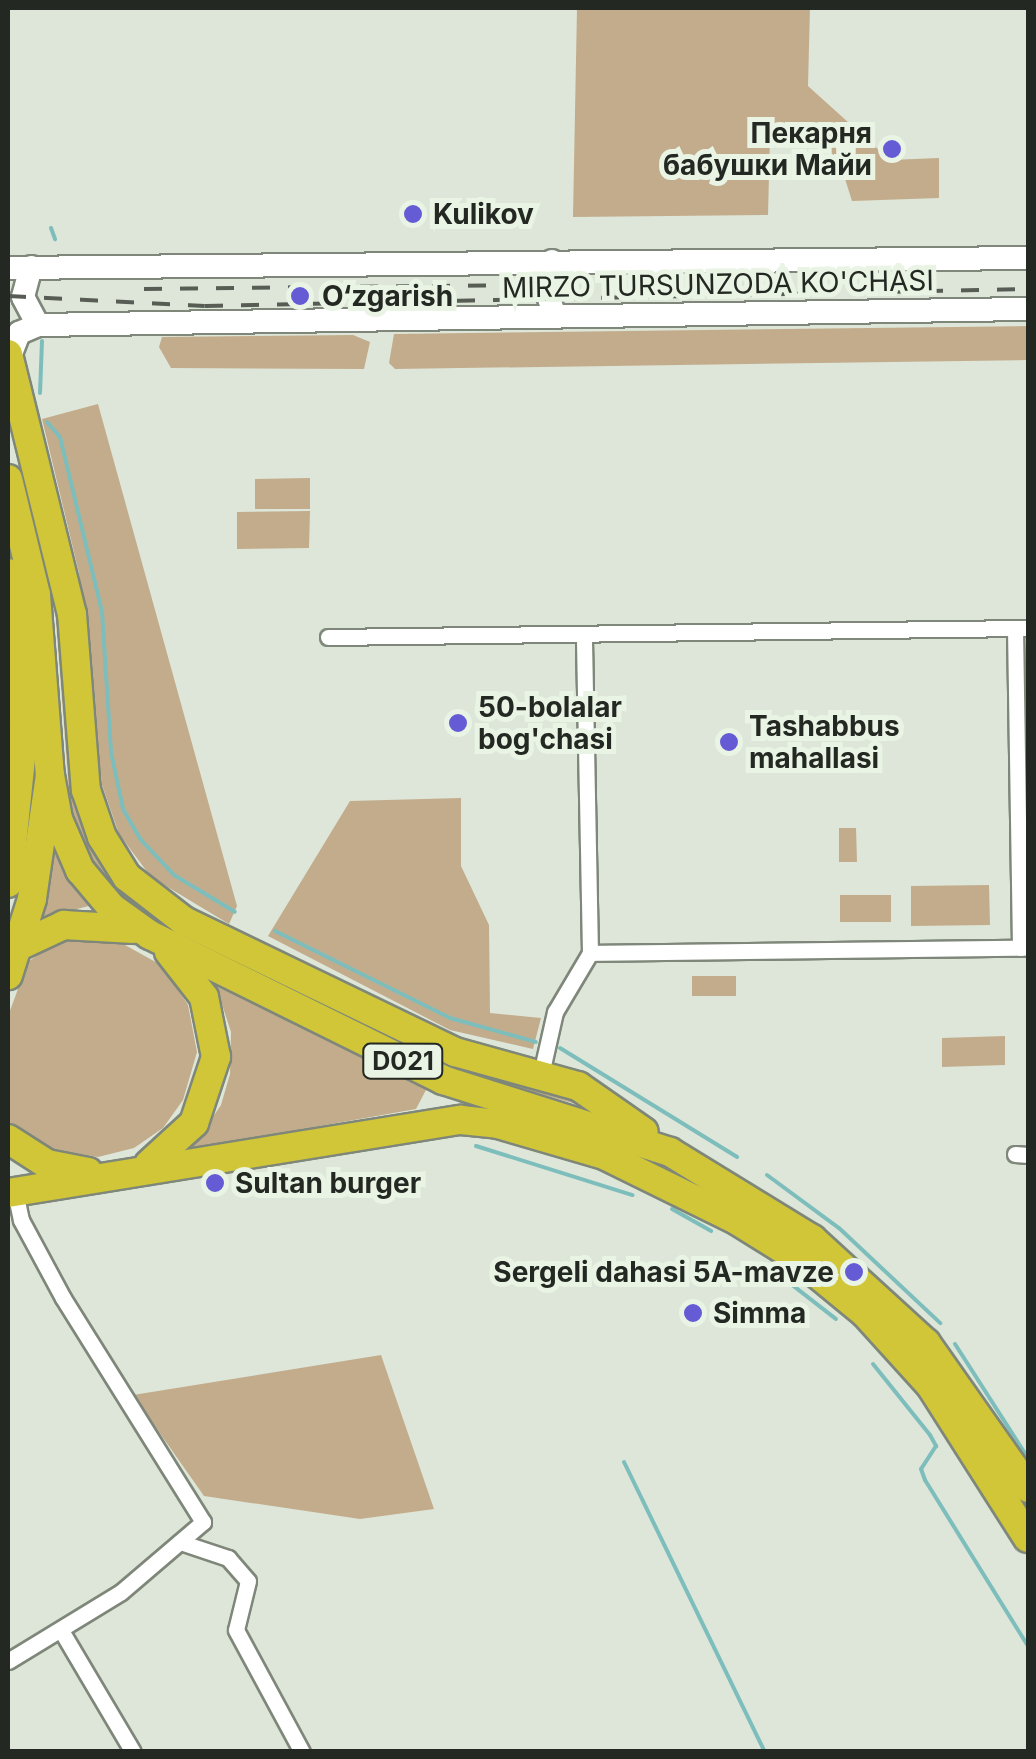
<!DOCTYPE html>
<html>
<head>
<meta charset="utf-8">
<style>
	body { margin:0 }
	#map { position:relative; width:1036px; height:1759px; overflow:hidden; background:#dde6d8; font-family:Inter,sans-serif }
	div>[style] { position:absolute }
	[style*='--x'] { left:calc(var(--x)*1px); top:calc(var(--y)*1px); width:calc(var(--w)*1px); rotate:calc(var(--a)*1deg) }
	.green>* { inset:0; background:#c3ac8c }
	.stream>* { height:4px; margin:-2px; padding:0 2px; transform-origin:2px; border-radius:2px; background:#7dbebc }
	.roads { filter:drop-shadow(2px 0 #7e8779) drop-shadow(-2px 0 #7e8779) drop-shadow(0 2px #7e8779) drop-shadow(0 -2px #7e8779) }
	.street>* { height:15px; margin:-7.5px; padding:0 7.5px; transform-origin:7.5px; border-radius:7.5px; background:#fff }
	.secondary>* { height:22px; margin:-11px; padding:0 11px; transform-origin:11px; border-radius:11px; background:#fff }
	.highway>* { height:28px; margin:-14px; padding:0 14px; transform-origin:14px; border-radius:14px; background:#d1c638 }
	.rail>* { height:4px; margin-top:-2px; transform-origin:0; background:repeating-linear-gradient(90deg,#575d54 0 18px,transparent 0 36px) }
	.dots>* { width:28px; height:28px; translate:-50% -50%; box-sizing:border-box; border:5px solid #eaf4e5; border-radius:50% }
	span { translate:-50% -50%; white-space:nowrap; text-align:center; line-height:1.15; -webkit-text-stroke:10px #eaf4e5; paint-order:stroke }
	.shield-label span { padding:2px 8px; background:#eaf4e5; border:2px solid; border-radius:8px; -webkit-text-stroke-width:0 }
	.shield-label { font-size:25px; color:#242822; font-weight:700 }
	.poi-label { font-size:28px; color:#242822; font-weight:700 }
	.right { translate:-100% -50%; text-align:right }
	.left { translate:0 -50%; text-align:left }
	.street-label { font-size:28px; color:#242822 }
	.frame { position:absolute; inset:0; border:10px solid #242822; pointer-events:none }
</style>
</head>
<body>
<div id="map">
	<div class="green">
		<div style="clip-path:polygon(577px 8px,810px 8px,808px 86px,890px 160px,939px 158px,939px 198px,852px 201px,840px 163px,816px 135px,770px 136px,768px 215px,573px 217px)"></div>
		<div style="clip-path:polygon(1028px 326px,1028px 360px,395px 369px,389px 363px,394px 334px)"></div>
		<div style="clip-path:polygon(353px 335px,370px 342px,364px 369px,171px 368px,159px 347px,162px 337px)"></div>
		<div style="clip-path:polygon(98px 404px,237px 906px,229px 924px,151px 877px,119px 834px,102px 785px,79px 573px,42px 419px)"></div>
		<div style="clip-path:polygon(310px 478px,310px 509px,255px 509px,255px 479px)"></div>
		<div style="clip-path:polygon(310px 511px,309px 548px,237px 549px,237px 512px)"></div>
		<div style="clip-path:polygon(54px 596px,64px 611px,118px 880px,605px 1112px,444px 1067px,156px 925px,121px 897px,93px 861px,70px 805px)"></div>
		<div style="clip-path:polygon(461px 798px,461px 866px,489px 925px,490px 1013px,541px 1018px,533px 1049px,450px 1030px,268px 936px,350px 801px)"></div>
		<div style="clip-path:polygon(856px 828px,857px 862px,839px 862px,839px 828px)"></div>
		<div style="clip-path:polygon(54px 853px,89px 906px,40px 918px)"></div>
		<div style="clip-path:polygon(989px 885px,990px 925px,911px 926px,911px 886px)"></div>
		<div style="clip-path:polygon(840px 895px,891px 895px,891px 922px,840px 922px)"></div>
		<div style="clip-path:polygon(87px 939px,125px 945px,161px 965px,188px 1005px,197px 1052px,183px 1100px,163px 1128px,134px 1148px,98px 1157px,44px 1148px,8px 1121px,8px 1016px,28px 962px,53px 943px)"></div>
		<div style="clip-path:polygon(692px 976px,736px 976px,736px 996px,692px 996px)"></div>
		<div style="clip-path:polygon(216px 986px,427px 1088px,416px 1109px,191px 1149px,221px 1105px,230px 1074px,231px 1032px)"></div>
		<div style="clip-path:polygon(1005px 1036px,1005px 1065px,942px 1067px,942px 1038px)"></div>
		<div style="clip-path:polygon(381px 1355px,434px 1509px,360px 1519px,204px 1496px,133px 1395px)"></div>
	</div>
	<div class="stream">
		<div style="--x:51;--y:228;--w:12;--a:70"></div>
		<div style="--x:40;--y:393;--w:52;--a:-87.8"></div>
		<div style="--x:47;--y:422;--w:20;--a:49"></div>
		<div style="--x:60;--y:437;--w:180;--a:76.5"></div>
		<div style="--x:102;--y:612;--w:140;--a:86.3"></div>
		<div style="--x:111;--y:752;--w:58;--a:78.1"></div>
		<div style="--x:123;--y:809;--w:36;--a:60"></div>
		<div style="--x:141;--y:840;--w:48;--a:46.7"></div>
		<div style="--x:174;--y:875;--w:71;--a:31.2"></div>
		<div style="--x:275;--y:931;--w:195;--a:26.4"></div>
		<div style="--x:450;--y:1018;--w:89;--a:15.6"></div>
		<div style="--x:560;--y:1048;--w:208;--a:31.6"></div>
		<div style="--x:476;--y:1146;--w:164;--a:17.4"></div>
		<div style="--x:767;--y:1175;--w:89;--a:36.4"></div>
		<div style="--x:839;--y:1228;--w:139;--a:43.2"></div>
		<div style="--x:672;--y:1209;--w:45;--a:29.4"></div>
		<div style="--x:764;--y:1263;--w:91;--a:37.9"></div>
		<div style="--x:955;--y:1344;--w:135;--a:57.4"></div>
		<div style="--x:873;--y:1364;--w:91;--a:51.2"></div>
		<div style="--x:930;--y:1435;--w:13;--a:61"></div>
		<div style="--x:936;--y:1446;--w:27;--a:123"></div>
		<div style="--x:921;--y:1469;--w:12;--a:70"></div>
		<div style="--x:925;--y:1480;--w:195;--a:58.2"></div>
		<div style="--x:624;--y:1462;--w:322;--a:64.1"></div>
	</div>
	<div class="roads">
		<div class="street">
			<div style="--x:1015;--y:628;--w:320;--a:89.1"></div>
			<div style="--x:328;--y:637;--w:700;--a:-0.74"></div>
			<div style="--x:590;--y:953;--w:438;--a:-0.7"></div>
			<div style="--x:541;--y:1074;--w:64;--a:-77.3"></div>
			<div style="--x:555;--y:1012;--w:69;--a:-59.3"></div>
			<div style="--x:590;--y:953;--w:319;--a:-91.1"></div>
			<div style="--x:1015;--y:1154;--w:13;--a:4"></div>
			<div style="--x:180;--y:1542;--w:51;--a:18.4"></div>
			<div style="--x:228;--y:1558;--w:30;--a:49"></div>
			<div style="--x:248;--y:1581;--w:50;--a:103.8"></div>
			<div style="--x:236;--y:1630;--w:139;--a:61.6"></div>
			<div style="--x:62;--y:1632;--w:139;--a:59.4"></div>
			<div style="--x:8;--y:1661;--w:132;--a:-31.4"></div>
			<div style="--x:121;--y:1592;--w:108;--a:-40.5"></div>
			<div style="--x:203;--y:1522;--w:264;--a:-122"></div>
			<div style="--x:63;--y:1298;--w:89;--a:-118.3"></div>
			<div style="--x:21;--y:1220;--w:29;--a:-102"></div>
		</div>
		<div class="secondary">
			<div style="--x:552;--y:261;--w:30;--a:102"></div>
			<div style="--x:546;--y:290;--w:28;--a:71"></div>
			<div style="--x:31;--y:267;--w:31;--a:105"></div>
			<div style="--x:23;--y:297;--w:32;--a:62"></div>
			<div style="--x:8;--y:268;--w:1020;--a:-0.56"></div>
			<div style="--x:9;--y:359;--w:28;--a:-69"></div>
			<div style="--x:19;--y:333;--w:21;--a:-23"></div>
			<div style="--x:38;--y:325;--w:990;--a:-0.93"></div>
		</div>
		<div class="highway">
			<div style="--x:8;--y:354;--w:268;--a:76.2"></div>
			<div style="--x:72;--y:614;--w:177;--a:85.5"></div>
			<div style="--x:86;--y:790;--w:50;--a:71.2"></div>
			<div style="--x:102;--y:837;--w:47;--a:58"></div>
			<div style="--x:127;--y:877;--w:72;--a:37.7"></div>
			<div style="--x:184;--y:921;--w:301;--a:25.8"></div>
			<div style="--x:455;--y:1052;--w:128;--a:15.5"></div>
			<div style="--x:578;--y:1086;--w:80;--a:34.9"></div>
			<div style="--x:8;--y:479;--w:119;--a:76.4"></div>
			<div style="--x:36;--y:595;--w:181;--a:85.6"></div>
			<div style="--x:50;--y:775;--w:125;--a:98.3"></div>
			<div style="--x:32;--y:899;--w:80;--a:107.5"></div>
			<div style="--x:8;--y:573;--w:158;--a:84.2"></div>
			<div style="--x:24;--y:730;--w:154;--a:96"></div>
			<div style="--x:50;--y:775;--w:45;--a:79.7"></div>
			<div style="--x:58;--y:819;--w:56;--a:66.7"></div>
			<div style="--x:80;--y:870;--w:48;--a:50"></div>
			<div style="--x:111;--y:907;--w:48;--a:35.7"></div>
			<div style="--x:150;--y:935;--w:327;--a:26.3"></div>
			<div style="--x:443;--y:1080;--w:238;--a:17.6"></div>
			<div style="--x:670;--y:1152;--w:167;--a:31.5"></div>
			<div style="--x:812;--y:1239;--w:154;--a:42.4"></div>
			<div style="--x:926;--y:1343;--w:177;--a:54.9"></div>
			<div style="--x:8;--y:951;--w:62;--a:-24.9"></div>
			<div style="--x:64;--y:925;--w:69;--a:3.3"></div>
			<div style="--x:8;--y:1139;--w:46;--a:32.7"></div>
			<div style="--x:47;--y:1164;--w:42;--a:11"></div>
			<div style="--x:149;--y:1164;--w:61;--a:-42.3"></div>
			<div style="--x:194;--y:1123;--w:70;--a:-71.6"></div>
			<div style="--x:216;--y:1057;--w:61;--a:-101.3"></div>
			<div style="--x:204;--y:997;--w:57;--a:-127.9"></div>
			<div style="--x:8;--y:1193;--w:459;--a:-9.2"></div>
			<div style="--x:461;--y:1120;--w:37;--a:6"></div>
			<div style="--x:498;--y:1124;--w:110;--a:16.3"></div>
			<div style="--x:604;--y:1155;--w:149;--a:26.2"></div>
			<div style="--x:738;--y:1221;--w:72;--a:31.9"></div>
			<div style="--x:799;--y:1259;--w:85;--a:39.3"></div>
			<div style="--x:865;--y:1313;--w:98;--a:47.9"></div>
			<div style="--x:931;--y:1386;--w:180;--a:57.5"></div>
		</div>
	</div>
	<div class="rail">
		<div style="--x:144;--y:289;--w:380;--a:-0.6"></div>
		<div style="--x:8;--y:296;--w:197;--a:2.9"></div>
		<div style="--x:205;--y:306;--w:823;--a:-1.18"></div>
	</div>
	<div class="dots">
		<div style="left:892px;top:149px;background:#655cd5"></div>
		<div style="left:413px;top:214px;background:#655cd5"></div>
		<div style="left:300px;top:296px;background:#655cd5"></div>
		<div style="left:458px;top:723px;background:#655cd5"></div>
		<div style="left:729px;top:742px;background:#655cd5"></div>
		<div style="left:215px;top:1183px;background:#655cd5"></div>
		<div style="left:854px;top:1272px;background:#655cd5"></div>
		<div style="left:693px;top:1313px;background:#655cd5"></div>
	</div>
	<div class="shield-label">
		<span style="left:403px;top:1061px">D021</span>
	</div>
	<div class="poi-label">
		<span class="right" style="left:872px;top:149px">Пекарня<br>бабушки Майи</span>
		<span class="left" style="left:433px;top:214px">Kulikov</span>
		<span class="left" style="left:322px;top:296px">O‘zgarish</span>
		<span class="left" style="left:478px;top:723px">50-bolalar<br>bog'chasi</span>
		<span class="left" style="left:749px;top:742px">Tashabbus<br>mahallasi</span>
		<span class="left" style="left:235px;top:1183px">Sultan burger</span>
		<span class="right" style="left:834px;top:1272px">Sergeli dahasi 5A-mavze</span>
		<span class="left" style="left:713px;top:1313px">Simma</span>
	</div>
	<div class="street-label">
		<span style="left:718px;top:284px;rotate:-1deg">MIRZO TURSUNZODA KO'CHASI</span>
	</div>
	<div class="frame"></div>
</div>
</body>
</html>
